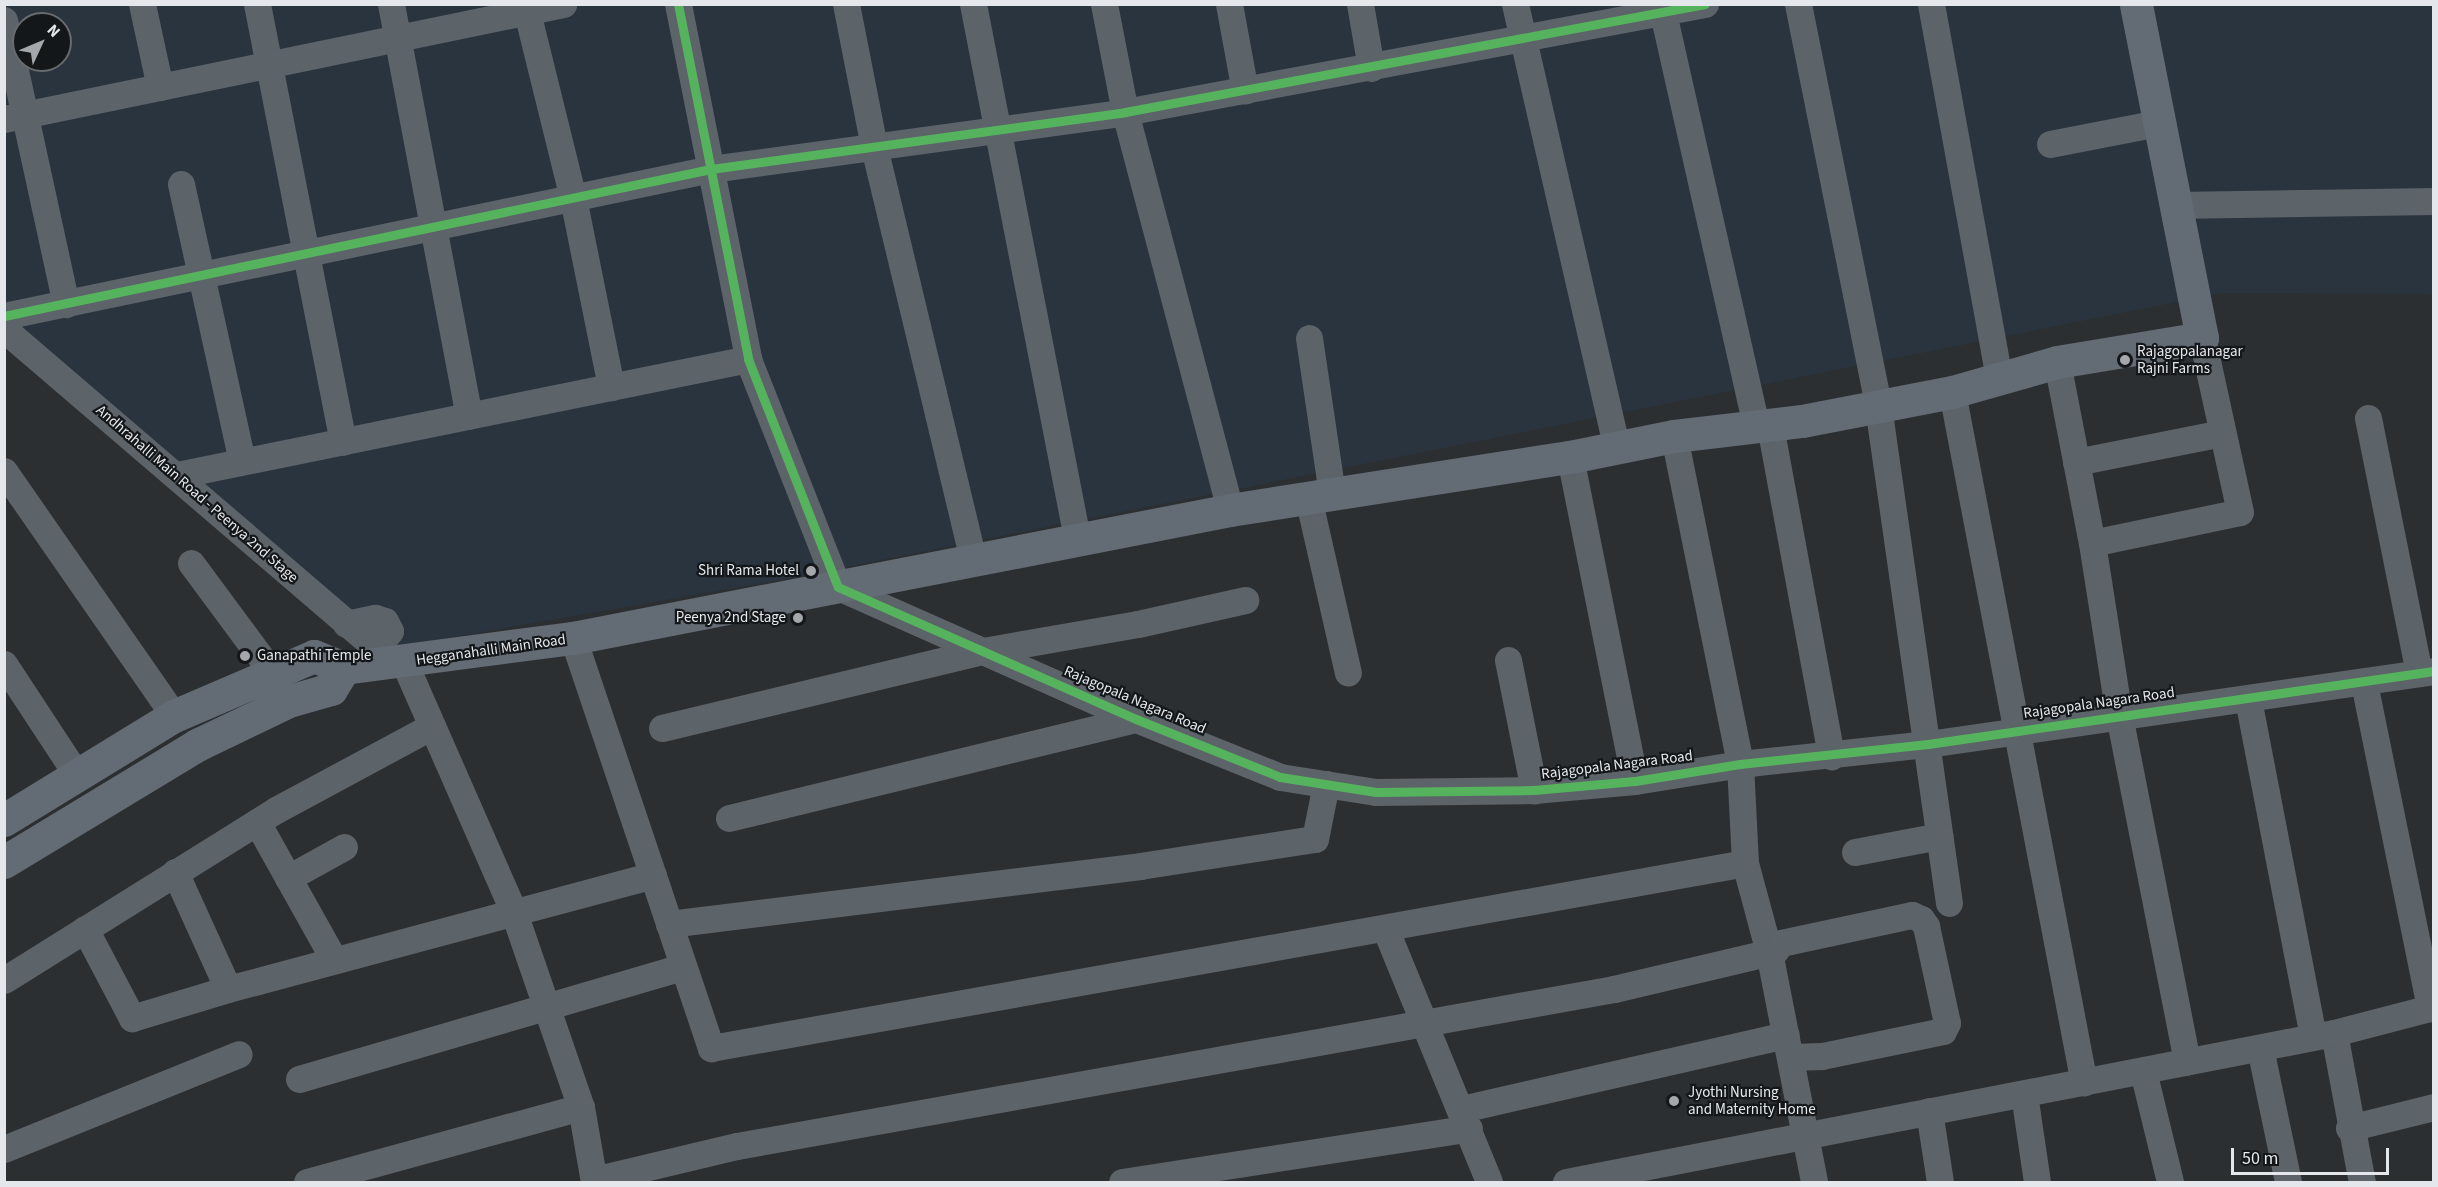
<!DOCTYPE html>
<html>
<head>
<meta charset="utf-8">
<style>
	body { margin:0 }
	#map { position:relative; width:2438px; height:1187px; overflow:hidden; background:#2c2f32; font-family:"Source Sans 3",sans-serif }
	div>[style] { position:absolute }
	[style*='--x'] { left:calc(var(--x)*1px); top:calc(var(--y)*1px); width:calc(var(--w)*1px); rotate:calc(var(--a)*1deg) }
	.built>* { inset:0; background:#2a343e }
	.minor>* { height:27px; margin:-13.5px; padding:0 13.5px; transform-origin:13.5px; border-radius:13.5px; background:#5c6369 }
	.major>* { height:33px; margin:-16.5px; padding:0 16.5px; transform-origin:16.5px; border-radius:16.5px; background:#636c74 }
	.cycleway>* { height:9px; margin:-4.5px; padding:0 4.5px; transform-origin:4.5px; border-radius:4.5px; background:#56b35d }
	.dots>* { width:16px; height:16px; translate:-50% -50%; box-sizing:border-box; border:3px solid #14171a; border-radius:50% }
	span { translate:-50% -50%; white-space:nowrap; text-align:center; line-height:1.15; -webkit-text-stroke:4.5px #14171a; paint-order:stroke }
	.poi-label { font-size:15px; color:#e4e8ec }
	.left { translate:0 -50%; text-align:left }
	.right { translate:-100% -50%; text-align:right }
	.street-label { font-size:15px; color:#e4e8ec }
	.frame { position:absolute; inset:0; border:6px solid #e4e8ec; pointer-events:none }
	.north { position:absolute; left:12px; top:12px; width:60px; height:60px; box-sizing:border-box; background:#14171a; border:2px solid #676b6e; border-radius:50%; rotate:46deg; font-size:16px; font-weight:700; line-height:24px; text-align:center; color:#e4e8ec }
	.north::after { content:''; display:block; margin:auto; width:21px; height:27px; background:#a4a7ab; clip-path:polygon(50% 0,100% 100%,50% 72%,0 100%) }
	.scale { position:absolute; left:2231px; top:1148px; width:158px; height:27px; box-sizing:border-box; border:3px solid #e4e8ec; border-top:0; padding-left:8px; font-size:18px; line-height:21px; white-space:nowrap; color:#e4e8ec; -webkit-text-stroke:4px #14171a; paint-order:stroke }
</style>
</head>
<body>
<div id="map">
	<div class="built">
		<div style="clip-path:polygon(evenodd,5px 5px,2433px 5px,2433px 294px,2222px 293px,791px 578px,386px 649px,5px 328px,5px 5px,24px 24px,60px 24px,60px 60px,24px 60px,24px 24px)"></div>
	</div>
	<div class="minor">
		<div style="--x:142;--y:4;--w:85;--a:77.8"></div>
		<div style="--x:257;--y:4;--w:446;--a:78.9"></div>
		<div style="--x:391;--y:4;--w:419;--a:79.3"></div>
		<div style="--x:525;--y:4;--w:200;--a:76.1"></div>
		<div style="--x:573;--y:198;--w:193;--a:78.6"></div>
		<div style="--x:678;--y:4;--w:362;--a:78.8"></div>
		<div style="--x:748;--y:359;--w:245;--a:68.5"></div>
		<div style="--x:838;--y:587;--w:326;--a:23.9"></div>
		<div style="--x:1136;--y:719;--w:155;--a:21.9"></div>
		<div style="--x:1280;--y:777;--w:97;--a:8.9"></div>
		<div style="--x:1376;--y:792;--w:158;--a:-0.7"></div>
		<div style="--x:1534;--y:790;--w:101;--a:-5.1"></div>
		<div style="--x:1635;--y:781;--w:106;--a:-9.2"></div>
		<div style="--x:1740;--y:764;--w:189;--a:-6.1"></div>
		<div style="--x:1928;--y:744;--w:511;--a:-8.21"></div>
		<div style="--x:846;--y:4;--w:146;--a:78.9"></div>
		<div style="--x:874;--y:147;--w:424;--a:76.5"></div>
		<div style="--x:973;--y:4;--w:544;--a:78.98"></div>
		<div style="--x:1104;--y:4;--w:110;--a:79"></div>
		<div style="--x:1125;--y:112;--w:412;--a:75.2"></div>
		<div style="--x:1229;--y:4;--w:88;--a:79.6"></div>
		<div style="--x:1360;--y:4;--w:65;--a:80.2"></div>
		<div style="--x:1515;--y:4;--w:453;--a:77.1"></div>
		<div style="--x:1661;--y:4;--w:433;--a:77.3"></div>
		<div style="--x:1798;--y:4;--w:410;--a:78.7"></div>
		<div style="--x:1878;--y:406;--w:502;--a:81.87"></div>
		<div style="--x:1931;--y:4;--w:380;--a:79.7"></div>
		<div style="--x:4;--y:20;--w:291;--a:77.7"></div>
		<div style="--x:4;--y:119;--w:571;--a:-11.62"></div>
		<div style="--x:2050;--y:144;--w:110;--a:-11"></div>
		<div style="--x:181;--y:184;--w:284;--a:77.6"></div>
		<div style="--x:2174;--y:205;--w:260;--a:-0.9"></div>
		<div style="--x:4;--y:316;--w:722;--a:-11.75"></div>
		<div style="--x:711;--y:169;--w:418;--a:-7.8"></div>
		<div style="--x:1125;--y:112;--w:590;--a:-10.55"></div>
		<div style="--x:4;--y:329;--w:508;--a:40.61"></div>
		<div style="--x:1309;--y:338;--w:158;--a:81.6"></div>
		<div style="--x:2057;--y:362;--w:184;--a:79.1"></div>
		<div style="--x:2092;--y:543;--w:174;--a:81.1"></div>
		<div style="--x:2119;--y:715;--w:353;--a:78.9"></div>
		<div style="--x:1952;--y:392;--w:703;--a:79.19"></div>
		<div style="--x:2368;--y:418;--w:260;--a:78.7"></div>
		<div style="--x:1770;--y:426;--w:336;--a:79.5"></div>
		<div style="--x:1674;--y:436;--w:335;--a:78.6"></div>
		<div style="--x:1740;--y:764;--w:99;--a:87.1"></div>
		<div style="--x:1745;--y:863;--w:92;--a:74.9"></div>
		<div style="--x:1769;--y:952;--w:234;--a:78.9"></div>
		<div style="--x:1570;--y:457;--w:330;--a:78.7"></div>
		<div style="--x:2076;--y:462;--w:149;--a:-11.2"></div>
		<div style="--x:4;--y:471;--w:298;--a:55.2"></div>
		<div style="--x:177;--y:475;--w:583;--a:-11.48"></div>
		<div style="--x:1308;--y:497;--w:180;--a:77.2"></div>
		<div style="--x:2092;--y:543;--w:151;--a:-11.8"></div>
		<div style="--x:2240;--y:512;--w:178;--a:-102.3"></div>
		<div style="--x:191;--y:563;--w:134;--a:53.5"></div>
		<div style="--x:346;--y:624;--w:30;--a:-12"></div>
		<div style="--x:375;--y:618;--w:10;--a:17"></div>
		<div style="--x:385;--y:621;--w:11;--a:63"></div>
		<div style="--x:390;--y:631;--w:23;--a:130"></div>
		<div style="--x:573;--y:638;--w:433;--a:71.4"></div>
		<div style="--x:711;--y:1048;--w:1050;--a:-10.14"></div>
		<div style="--x:1508;--y:660;--w:133;--a:78.7"></div>
		<div style="--x:404;--y:662;--w:271;--a:66.3"></div>
		<div style="--x:513;--y:910;--w:208;--a:71"></div>
		<div style="--x:581;--y:1107;--w:76;--a:80.2"></div>
		<div style="--x:4;--y:664;--w:133;--a:56.7"></div>
		<div style="--x:2364;--y:683;--w:332;--a:78.5"></div>
		<div style="--x:2248;--y:699;--w:343;--a:79.1"></div>
		<div style="--x:662;--y:728;--w:330;--a:-13.5"></div>
		<div style="--x:983;--y:651;--w:157;--a:-9.9"></div>
		<div style="--x:1138;--y:624;--w:110;--a:-12.6"></div>
		<div style="--x:729;--y:818;--w:419;--a:-13.7"></div>
		<div style="--x:257;--y:822;--w:158;--a:60.8"></div>
		<div style="--x:1855;--y:852;--w:86;--a:-10.7"></div>
		<div style="--x:175;--y:872;--w:128;--a:65.6"></div>
		<div style="--x:228;--y:989;--w:440;--a:-15"></div>
		<div style="--x:288;--y:878;--w:64;--a:-29"></div>
		<div style="--x:669;--y:924;--w:475;--a:-7"></div>
		<div style="--x:1140;--y:866;--w:177;--a:-8.8"></div>
		<div style="--x:1315;--y:839;--w:56;--a:-78.7"></div>
		<div style="--x:1385;--y:928;--w:274;--a:67.7"></div>
		<div style="--x:85;--y:929;--w:101;--a:62.2"></div>
		<div style="--x:132;--y:1018;--w:100;--a:-16.8"></div>
		<div style="--x:4;--y:980;--w:321;--a:-32"></div>
		<div style="--x:276;--y:810;--w:177;--a:-28.3"></div>
		<div style="--x:2334;--y:1033;--w:152;--a:79.4"></div>
		<div style="--x:2260;--y:1048;--w:137;--a:78.2"></div>
		<div style="--x:2143;--y:1071;--w:114;--a:76.3"></div>
		<div style="--x:299;--y:1079;--w:400;--a:-16.3"></div>
		<div style="--x:2024;--y:1094;--w:89;--a:81.6"></div>
		<div style="--x:1462;--y:1109;--w:332;--a:-12.9"></div>
		<div style="--x:1929;--y:1111;--w:72;--a:81.2"></div>
		<div style="--x:2349;--y:1128;--w:88;--a:-13.9"></div>
		<div style="--x:4;--y:1149;--w:253;--a:-22"></div>
		<div style="--x:594;--y:1180;--w:147;--a:-13.4"></div>
		<div style="--x:737;--y:1146;--w:891;--a:-10.15"></div>
		<div style="--x:1614;--y:989;--w:165;--a:-13.3"></div>
		<div style="--x:1775;--y:951;--w:10;--a:-53"></div>
		<div style="--x:1781;--y:943;--w:134;--a:-12.1"></div>
		<div style="--x:1912;--y:915;--w:10;--a:24"></div>
		<div style="--x:1921;--y:919;--w:9;--a:54"></div>
		<div style="--x:1926;--y:926;--w:99;--a:77.8"></div>
		<div style="--x:1947;--y:1023;--w:9;--a:117"></div>
		<div style="--x:1943;--y:1031;--w:124;--a:168.3"></div>
		<div style="--x:1822;--y:1056;--w:31;--a:178"></div>
		<div style="--x:307;--y:1182;--w:284;--a:-15.3"></div>
		<div style="--x:1122;--y:1182;--w:351;--a:-8.8"></div>
		<div style="--x:1566;--y:1182;--w:782;--a:-10.98"></div>
		<div style="--x:2334;--y:1033;--w:103;--a:-14.6"></div>
	</div>
	<div class="major">
		<div style="--x:4;--y:820;--w:199;--a:-31.5"></div>
		<div style="--x:174;--y:716;--w:152;--a:-23.2"></div>
		<div style="--x:314;--y:656;--w:32;--a:22"></div>
		<div style="--x:344;--y:668;--w:231;--a:-7.5"></div>
		<div style="--x:573;--y:638;--w:669;--a:-11.02"></div>
		<div style="--x:1230;--y:510;--w:344;--a:-8.9"></div>
		<div style="--x:1570;--y:457;--w:106;--a:-11.4"></div>
		<div style="--x:1674;--y:436;--w:129;--a:-6.7"></div>
		<div style="--x:1802;--y:421;--w:153;--a:-10.9"></div>
		<div style="--x:1952;--y:392;--w:109;--a:-15.9"></div>
		<div style="--x:2057;--y:362;--w:147;--a:-9.4"></div>
		<div style="--x:2202;--y:338;--w:340;--a:-101.2"></div>
		<div style="--x:4;--y:862;--w:226;--a:-31.2"></div>
		<div style="--x:197;--y:745;--w:102;--a:-25.6"></div>
		<div style="--x:289;--y:701;--w:44;--a:-15.9"></div>
		<div style="--x:331;--y:689;--w:25;--a:-58"></div>
	</div>
	<div class="cycleway">
		<div style="--x:678;--y:4;--w:362;--a:78.8"></div>
		<div style="--x:748;--y:359;--w:245;--a:68.5"></div>
		<div style="--x:838;--y:587;--w:326;--a:23.9"></div>
		<div style="--x:1136;--y:719;--w:155;--a:21.9"></div>
		<div style="--x:1280;--y:777;--w:97;--a:8.9"></div>
		<div style="--x:1376;--y:792;--w:158;--a:-0.7"></div>
		<div style="--x:1534;--y:790;--w:101;--a:-5.1"></div>
		<div style="--x:1635;--y:781;--w:106;--a:-9.2"></div>
		<div style="--x:1740;--y:764;--w:189;--a:-6.1"></div>
		<div style="--x:1928;--y:744;--w:511;--a:-8.21"></div>
		<div style="--x:4;--y:316;--w:722;--a:-11.75"></div>
		<div style="--x:711;--y:169;--w:418;--a:-7.8"></div>
		<div style="--x:1125;--y:112;--w:590;--a:-10.55"></div>
	</div>
	<div class="dots">
		<div style="left:2125px;top:360px;background:#a4a7ab"></div>
		<div style="left:811px;top:571px;background:#a4a7ab"></div>
		<div style="left:798px;top:618px;background:#a4a7ab"></div>
		<div style="left:245px;top:656px;background:#a4a7ab"></div>
		<div style="left:1674px;top:1101px;background:#a4a7ab"></div>
	</div>
	<div class="poi-label">
		<span class="left" style="left:2137px;top:360px">Rajagopalanagar<br>Rajni Farms</span>
		<span class="right" style="left:799px;top:571px">Shri Rama Hotel</span>
		<span class="right" style="left:786px;top:618px">Peenya 2nd Stage</span>
		<span class="left" style="left:257px;top:656px">Ganapathi Temple</span>
		<span class="left" style="left:1688px;top:1101px">Jyothi Nursing<br>and Maternity Home</span>
	</div>
	<div class="street-label">
		<span style="left:197px;top:494px;rotate:41deg">Andhrahalli Main Road - Peenya 2nd Stage</span>
		<span style="left:491px;top:650px;rotate:-8deg">Hegganahalli Main Road</span>
		<span style="left:1135px;top:700px;rotate:23deg">Rajagopala Nagara Road</span>
		<span style="left:2099px;top:703px;rotate:-8deg">Rajagopala Nagara Road</span>
		<span style="left:1617px;top:765px;rotate:-7deg">Rajagopala Nagara Road</span>
	</div>
	<div class="frame"></div>
	<div class="north">N</div>
	<div class="scale">50 m</div>
</div>
</body>
</html>
